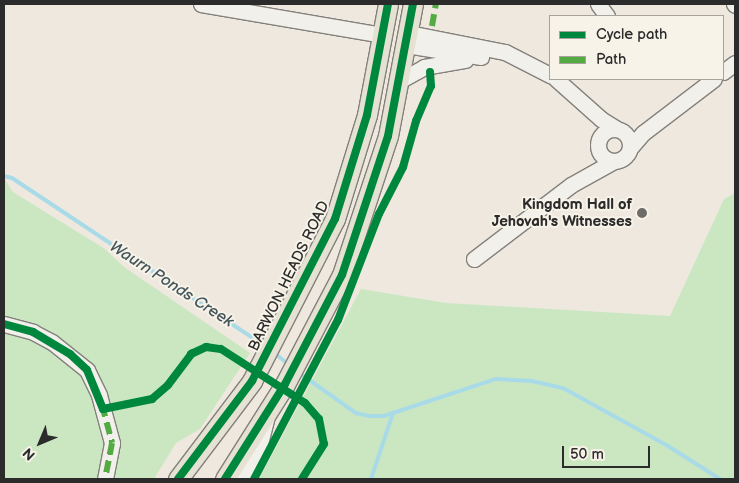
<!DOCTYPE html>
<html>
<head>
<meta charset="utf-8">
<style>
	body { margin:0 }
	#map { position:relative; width:739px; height:483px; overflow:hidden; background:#eee8de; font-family:"Balsamiq Sans",sans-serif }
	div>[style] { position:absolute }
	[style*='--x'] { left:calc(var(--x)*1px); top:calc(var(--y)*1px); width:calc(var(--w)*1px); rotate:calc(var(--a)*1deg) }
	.green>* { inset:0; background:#cbe7c1 }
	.stream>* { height:4px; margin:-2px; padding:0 2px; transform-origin:2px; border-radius:2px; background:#a9dae8 }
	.roads { filter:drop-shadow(1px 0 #83807c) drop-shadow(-1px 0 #83807c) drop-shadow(0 1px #83807c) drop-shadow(0 -1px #83807c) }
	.minor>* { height:15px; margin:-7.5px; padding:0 7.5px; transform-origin:7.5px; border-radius:7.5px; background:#f1f0eb }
	.minor>.ring { margin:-7.5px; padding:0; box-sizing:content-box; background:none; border:15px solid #f1f0eb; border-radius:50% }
	.major>* { height:19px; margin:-9.5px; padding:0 9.5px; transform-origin:9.5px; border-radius:9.5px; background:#e6e2d3 }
	.quiet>* { height:6px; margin-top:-3px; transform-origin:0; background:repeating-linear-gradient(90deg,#54ab44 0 12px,transparent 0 18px) }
	.cycleway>* { height:8px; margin:-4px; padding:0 4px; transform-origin:4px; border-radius:4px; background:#00873e }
	.dots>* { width:14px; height:14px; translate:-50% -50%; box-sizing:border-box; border:2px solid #f7f3e8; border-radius:50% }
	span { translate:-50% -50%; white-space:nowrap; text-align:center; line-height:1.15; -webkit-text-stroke:4px #f7f3e8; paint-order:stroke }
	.poi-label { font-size:15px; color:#2b2b2b; font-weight:700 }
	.right { translate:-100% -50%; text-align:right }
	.street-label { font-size:15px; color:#2b2b2b }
	.water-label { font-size:16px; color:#43555c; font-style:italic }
	.frame { position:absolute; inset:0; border:5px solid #2b2b2b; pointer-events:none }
	.legend { position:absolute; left:549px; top:15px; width:175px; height:65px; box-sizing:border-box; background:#f7f3e8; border:1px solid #a5a39c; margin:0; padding:6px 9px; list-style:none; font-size:15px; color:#2b2b2b }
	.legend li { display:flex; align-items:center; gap:10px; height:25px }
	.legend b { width:25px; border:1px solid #a5a39c }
	.north { position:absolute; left:15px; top:418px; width:50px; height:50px; -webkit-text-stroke:4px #f7f3e8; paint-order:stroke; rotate:225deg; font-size:14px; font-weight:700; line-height:20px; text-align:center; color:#2b2b2b }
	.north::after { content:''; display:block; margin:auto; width:18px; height:22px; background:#2b2b2b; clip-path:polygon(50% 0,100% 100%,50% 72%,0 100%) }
	.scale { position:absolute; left:562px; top:446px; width:88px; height:22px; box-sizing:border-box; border:2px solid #2b2b2b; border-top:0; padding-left:6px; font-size:15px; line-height:18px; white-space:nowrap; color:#2b2b2b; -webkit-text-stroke:4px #f7f3e8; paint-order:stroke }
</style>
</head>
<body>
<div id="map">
	<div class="green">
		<div style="clip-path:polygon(4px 178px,13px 192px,105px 249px,124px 267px,250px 353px,200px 429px,176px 443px,154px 479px,4px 479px)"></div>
		<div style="clip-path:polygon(735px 193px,735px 479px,259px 479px,361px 289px,446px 303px,670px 316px,724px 199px)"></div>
	</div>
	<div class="stream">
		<div style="--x:4;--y:176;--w:8;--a:14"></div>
		<div style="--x:12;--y:178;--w:304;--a:33.6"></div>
		<div style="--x:272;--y:351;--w:21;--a:39"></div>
		<div style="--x:298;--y:372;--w:71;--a:35.3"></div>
		<div style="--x:356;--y:413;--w:13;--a:13"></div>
		<div style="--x:369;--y:416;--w:15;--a:0"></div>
		<div style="--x:384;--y:416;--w:118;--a:-18.3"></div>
		<div style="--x:496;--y:379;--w:36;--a:3"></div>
		<div style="--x:532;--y:381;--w:32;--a:13"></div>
		<div style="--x:563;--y:388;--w:120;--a:28.9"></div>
		<div style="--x:668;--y:446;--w:62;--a:32.4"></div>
		<div style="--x:371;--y:479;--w:70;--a:-71.6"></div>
	</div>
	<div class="roads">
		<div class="minor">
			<div style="--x:201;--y:4;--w:185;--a:9.7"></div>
			<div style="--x:598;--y:4;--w:15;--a:53"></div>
			<div style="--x:734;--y:4;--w:1;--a:45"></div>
			<div style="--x:409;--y:33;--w:98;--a:11.2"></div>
			<div style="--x:505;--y:52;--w:51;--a:27.1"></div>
			<div style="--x:406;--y:45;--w:76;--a:9.1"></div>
			<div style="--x:723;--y:72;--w:15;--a:-37"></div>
			<div style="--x:556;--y:79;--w:60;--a:41.6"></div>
			<div style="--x:601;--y:119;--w:19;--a:32"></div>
			<div style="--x:401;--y:80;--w:26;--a:-29"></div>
			<div style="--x:424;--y:67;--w:42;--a:-9.7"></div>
			<div class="ring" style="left:598px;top:129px;width:17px;height:17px"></div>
			<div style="--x:630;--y:148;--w:20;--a:-49"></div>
			<div style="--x:643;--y:133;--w:89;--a:-37.3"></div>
			<div style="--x:474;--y:259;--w:122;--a:-37.3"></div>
			<div style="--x:571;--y:185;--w:49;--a:-29.2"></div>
			<div style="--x:4;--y:324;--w:30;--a:15"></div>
			<div style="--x:33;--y:332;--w:21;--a:28"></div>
			<div style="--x:52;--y:342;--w:45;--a:38.7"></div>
			<div style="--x:87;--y:370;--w:28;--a:64"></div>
			<div style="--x:99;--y:395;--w:50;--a:74.8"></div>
			<div style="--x:112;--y:443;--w:37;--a:101"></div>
			<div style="--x:243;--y:479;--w:31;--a:-61"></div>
			<div style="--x:258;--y:452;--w:36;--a:-76"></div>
		</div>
		<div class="major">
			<div style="--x:178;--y:479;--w:123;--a:-52.9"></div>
			<div style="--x:252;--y:381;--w:182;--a:-62.9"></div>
			<div style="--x:335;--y:219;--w:109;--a:-72.9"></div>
			<div style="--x:367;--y:115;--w:113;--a:-79.3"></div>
			<div style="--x:225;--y:479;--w:112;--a:-57.7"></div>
			<div style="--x:285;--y:384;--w:123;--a:-62.4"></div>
			<div style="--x:342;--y:275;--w:146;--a:-71.7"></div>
			<div style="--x:388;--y:136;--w:134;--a:-79.3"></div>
		</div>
	</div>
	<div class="quiet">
		<div style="--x:432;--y:26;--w:22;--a:-80"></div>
		<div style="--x:102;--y:405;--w:39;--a:75"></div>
		<div style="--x:112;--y:443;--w:37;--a:101"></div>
	</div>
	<div class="cycleway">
		<div style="--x:4;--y:324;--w:30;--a:15"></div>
		<div style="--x:33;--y:332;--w:43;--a:30.7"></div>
		<div style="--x:70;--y:354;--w:23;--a:43"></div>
		<div style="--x:87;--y:370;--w:42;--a:67.7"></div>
		<div style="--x:103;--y:409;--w:50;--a:-11.5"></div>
		<div style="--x:152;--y:399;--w:21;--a:-41"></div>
		<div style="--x:168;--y:385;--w:39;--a:-53"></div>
		<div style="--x:191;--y:354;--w:17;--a:-25"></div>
		<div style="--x:206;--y:347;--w:15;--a:8"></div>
		<div style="--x:221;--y:349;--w:100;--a:32.7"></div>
		<div style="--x:305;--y:403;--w:21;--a:49"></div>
		<div style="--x:319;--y:419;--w:25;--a:79"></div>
		<div style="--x:324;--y:444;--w:41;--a:122.2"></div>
		<div style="--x:178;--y:479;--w:123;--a:-52.9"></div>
		<div style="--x:252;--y:381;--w:182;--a:-62.9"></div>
		<div style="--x:335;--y:219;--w:109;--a:-72.9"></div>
		<div style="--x:367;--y:115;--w:113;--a:-79.3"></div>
		<div style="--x:225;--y:479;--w:112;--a:-57.7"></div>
		<div style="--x:285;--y:384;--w:123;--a:-62.4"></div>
		<div style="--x:342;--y:275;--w:146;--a:-71.7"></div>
		<div style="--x:388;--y:136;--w:134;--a:-79.3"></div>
		<div style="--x:254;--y:479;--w:180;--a:-62.2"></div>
		<div style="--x:338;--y:320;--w:114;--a:-68.9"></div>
		<div style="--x:379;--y:214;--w:53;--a:-62.9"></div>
		<div style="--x:403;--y:167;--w:48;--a:-74.2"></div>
		<div style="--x:416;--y:121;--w:38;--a:-67"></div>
		<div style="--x:431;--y:86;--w:14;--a:-94"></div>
	</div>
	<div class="dots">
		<div style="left:642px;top:213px;background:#6f6d6a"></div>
	</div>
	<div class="poi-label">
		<span class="right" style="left:632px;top:213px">Kingdom Hall of<br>Jehovah's Witnesses</span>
	</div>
	<div class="street-label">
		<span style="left:289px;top:276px;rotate:-64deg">BARWON HEADS ROAD</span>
	</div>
	<div class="water-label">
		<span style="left:171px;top:285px;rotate:33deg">Waurn Ponds Creek</span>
	</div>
	<div class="frame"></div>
	<ul class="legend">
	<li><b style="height:6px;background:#00873e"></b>Cycle path</li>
	<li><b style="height:6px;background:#54ab44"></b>Path</li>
	</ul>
	<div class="north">N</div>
	<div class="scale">50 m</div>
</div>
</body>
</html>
